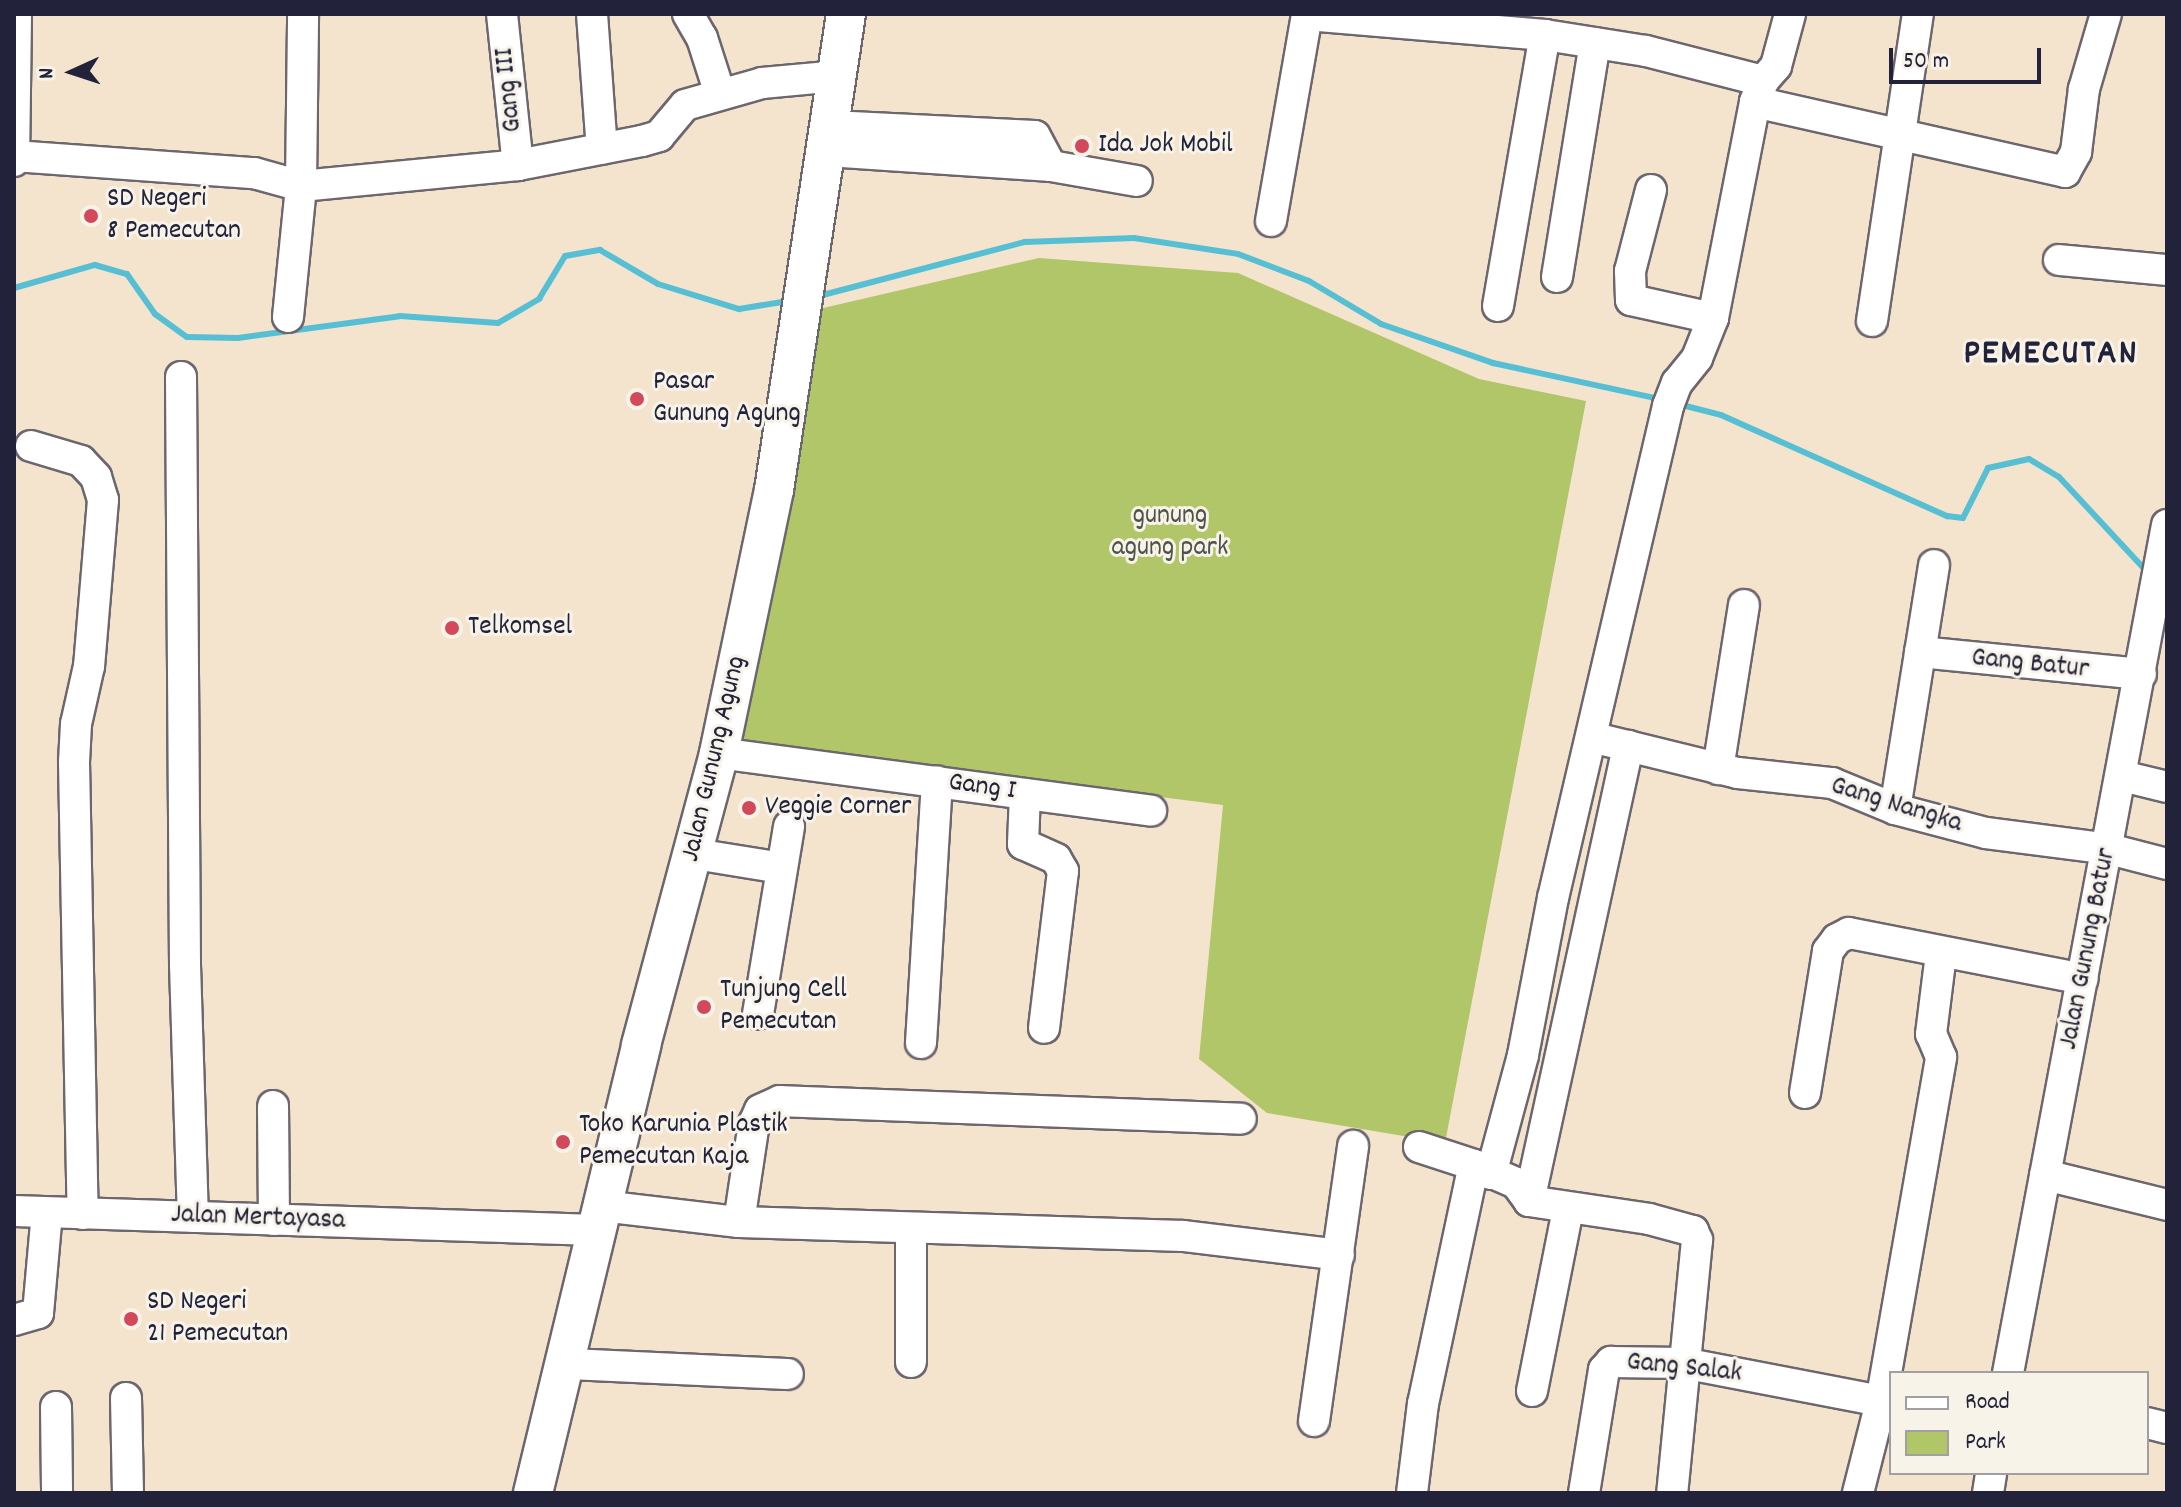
<!DOCTYPE html>
<html>
<head>
<meta charset="utf-8">
<style>
	body { margin:0 }
	#map { position:relative; width:2181px; height:1507px; overflow:hidden; background:#f5e4cd; font-family:Dekko,sans-serif }
	div>[style] { position:absolute }
	[style*='--x'] { left:calc(var(--x)*1px); top:calc(var(--y)*1px); width:calc(var(--w)*1px); rotate:calc(var(--a)*1deg) }
	.green>* { inset:0; background:#b1c569 }
	.stream>* { height:6px; margin:-3px; padding:0 3px; transform-origin:3px; border-radius:3px; background:#57bfd4 }
	.roads { filter:drop-shadow(2px 0 #6c666e) drop-shadow(-2px 0 #6c666e) drop-shadow(0 2px #6c666e) drop-shadow(0 -2px #6c666e) }
	.minor>* { height:30px; margin:-15px; padding:0 15px; transform-origin:15px; border-radius:15px; background:#fff }
	.major>* { height:38px; margin:-19px; padding:0 19px; transform-origin:19px; border-radius:19px; background:#fff }
	.dots>* { width:22px; height:22px; translate:-50% -50%; box-sizing:border-box; border:4px solid #f7f3e8; border-radius:50% }
	span { translate:-50% -50%; white-space:nowrap; text-align:center; line-height:1.15; -webkit-text-stroke:6px #f7f3e8; paint-order:stroke }
	.street-label { font-size:28px; color:#22223b }
	.poi-label { font-size:28px; color:#22223b }
	.left { translate:0 -50%; text-align:left }
	.park-label { font-size:28px; color:#4d5349 }
	.district-label { font-size:36px; color:#22223b; font-weight:700; letter-spacing:2px }
	.frame { position:absolute; inset:0; border:16px solid #22223b; pointer-events:none }
	.legend { position:absolute; left:1889px; top:1371px; width:260px; height:104px; box-sizing:border-box; background:#f7f3e8; border:2px solid #a29fa3; margin:0; padding:10px 14px; list-style:none; font-size:24px; color:#22223b }
	.legend li { display:flex; align-items:center; gap:16px; height:40px }
	.legend b { width:40px; border:2px solid #a29fa3 }
	.north { position:absolute; left:32px; top:32px; width:80px; height:80px; -webkit-text-stroke:6px #f7f3e8; paint-order:stroke; rotate:267deg; font-size:22px; font-weight:700; line-height:32px; text-align:center; color:#22223b }
	.north::after { content:''; display:block; margin:auto; width:28px; height:36px; background:#22223b; clip-path:polygon(50% 0,100% 100%,50% 72%,0 100%) }
	.scale { position:absolute; left:1889px; top:48px; width:152px; height:36px; box-sizing:border-box; border:4px solid #22223b; border-top:0; padding-left:10px; font-size:24px; line-height:28px; white-space:nowrap; color:#22223b; -webkit-text-stroke:6px #f7f3e8; paint-order:stroke }
</style>
</head>
<body>
<div id="map">
	<div class="green">
		<div style="clip-path:polygon(1039px 258px,1238px 273px,1479px 379px,1586px 401px,1445px 1143px,1267px 1113px,1199px 1059px,1223px 805px,737px 743px,819px 309px)"></div>
	</div>
	<div class="stream">
		<div style="--x:14;--y:288;--w:84;--a:-15.9"></div>
		<div style="--x:95;--y:265;--w:33;--a:16"></div>
		<div style="--x:127;--y:274;--w:49;--a:55"></div>
		<div style="--x:155;--y:314;--w:39;--a:36"></div>
		<div style="--x:187;--y:337;--w:51;--a:1.1"></div>
		<div style="--x:238;--y:338;--w:163;--a:-7.7"></div>
		<div style="--x:400;--y:316;--w:98;--a:4.1"></div>
		<div style="--x:498;--y:323;--w:48;--a:-30.3"></div>
		<div style="--x:539;--y:299;--w:50;--a:-58.8"></div>
		<div style="--x:565;--y:256;--w:36;--a:-10"></div>
		<div style="--x:600;--y:250;--w:67;--a:30.4"></div>
		<div style="--x:658;--y:284;--w:85;--a:17.2"></div>
		<div style="--x:739;--y:309;--w:50;--a:-9.3"></div>
		<div style="--x:815;--y:297;--w:217;--a:-14.7"></div>
		<div style="--x:1025;--y:242;--w:109;--a:-2.1"></div>
		<div style="--x:1134;--y:238;--w:105;--a:8.7"></div>
		<div style="--x:1238;--y:254;--w:76;--a:20.8"></div>
		<div style="--x:1309;--y:281;--w:84;--a:30.8"></div>
		<div style="--x:1381;--y:324;--w:119;--a:19.2"></div>
		<div style="--x:1493;--y:363;--w:171;--a:12.2"></div>
		<div style="--x:1678;--y:404;--w:44;--a:14.3"></div>
		<div style="--x:1721;--y:415;--w:248;--a:24.1"></div>
		<div style="--x:1947;--y:516;--w:16;--a:7"></div>
		<div style="--x:1963;--y:518;--w:56;--a:-63.4"></div>
		<div style="--x:1988;--y:468;--w:42;--a:-12.4"></div>
		<div style="--x:2029;--y:459;--w:35;--a:31"></div>
		<div style="--x:2059;--y:477;--w:132;--a:47.1"></div>
	</div>
	<div class="roads">
		<div class="minor">
			<div style="--x:502;--y:14;--w:152;--a:84"></div>
			<div style="--x:592;--y:14;--w:135;--a:85.8"></div>
			<div style="--x:688;--y:14;--w:28;--a:60"></div>
			<div style="--x:702;--y:38;--w:59;--a:72.2"></div>
			<div style="--x:1307;--y:15;--w:239;--a:4.8"></div>
			<div style="--x:1545;--y:35;--w:102;--a:9"></div>
			<div style="--x:1646;--y:51;--w:121;--a:14.4"></div>
			<div style="--x:1755;--y:102;--w:318;--a:12.7"></div>
			<div style="--x:2065;--y:172;--w:23;--a:-61"></div>
			<div style="--x:2076;--y:152;--w:64;--a:-82.8"></div>
			<div style="--x:2084;--y:89;--w:78;--a:-73.7"></div>
			<div style="--x:831;--y:126;--w:204;--a:2.8"></div>
			<div style="--x:1035;--y:136;--w:34;--a:62"></div>
			<div style="--x:827;--y:151;--w:225;--a:3.8"></div>
			<div style="--x:1051;--y:166;--w:87;--a:9.9"></div>
			<div style="--x:14;--y:156;--w:241;--a:4.1"></div>
			<div style="--x:254;--y:173;--w:49;--a:15.5"></div>
			<div style="--x:301;--y:186;--w:172;--a:-89.3"></div>
			<div style="--x:14;--y:161;--w:147;--a:-89.2"></div>
			<div style="--x:1651;--y:190;--w:84;--a:104.5"></div>
			<div style="--x:1630;--y:271;--w:29;--a:88"></div>
			<div style="--x:1631;--y:300;--w:84;--a:12.4"></div>
			<div style="--x:1271;--y:221;--w:210;--a:-80.1"></div>
			<div style="--x:2059;--y:260;--w:108;--a:5.3"></div>
			<div style="--x:1557;--y:277;--w:237;--a:-80.8"></div>
			<div style="--x:1498;--y:306;--w:275;--a:-80.2"></div>
			<div style="--x:288;--y:317;--w:132;--a:-84.3"></div>
			<div style="--x:301;--y:186;--w:218;--a:-5.5"></div>
			<div style="--x:518;--y:165;--w:126;--a:-11"></div>
			<div style="--x:642;--y:141;--w:18;--a:-16"></div>
			<div style="--x:659;--y:136;--w:40;--a:-50"></div>
			<div style="--x:685;--y:105;--w:80;--a:-15.9"></div>
			<div style="--x:762;--y:83;--w:75;--a:-5.3"></div>
			<div style="--x:1872;--y:321;--w:310;--a:-81.5"></div>
			<div style="--x:181;--y:377;--w:588;--a:89.61"></div>
			<div style="--x:185;--y:965;--w:252;--a:88.2"></div>
			<div style="--x:31;--y:446;--w:52;--a:16.7"></div>
			<div style="--x:81;--y:461;--w:22;--a:47"></div>
			<div style="--x:96;--y:477;--w:24;--a:73"></div>
			<div style="--x:103;--y:500;--w:167;--a:94.8"></div>
			<div style="--x:89;--y:666;--w:59;--a:102.6"></div>
			<div style="--x:76;--y:724;--w:38;--a:93"></div>
			<div style="--x:74;--y:762;--w:452;--a:88.9"></div>
			<div style="--x:1920;--y:652;--w:222;--a:5.7"></div>
			<div style="--x:1591;--y:737;--w:151;--a:13.8"></div>
			<div style="--x:1738;--y:773;--w:95;--a:6.1"></div>
			<div style="--x:1832;--y:783;--w:68;--a:22.4"></div>
			<div style="--x:1895;--y:809;--w:94;--a:14.8"></div>
			<div style="--x:1986;--y:833;--w:124;--a:7.4"></div>
			<div style="--x:2109;--y:849;--w:60;--a:14.5"></div>
			<div style="--x:719;--y:753;--w:436;--a:7.6"></div>
			<div style="--x:1718;--y:769;--w:166;--a:-81"></div>
			<div style="--x:2122;--y:776;--w:46;--a:13.7"></div>
			<div style="--x:1025;--y:794;--w:50;--a:92.3"></div>
			<div style="--x:1023;--y:844;--w:36;--a:24"></div>
			<div style="--x:1056;--y:859;--w:14;--a:60"></div>
			<div style="--x:1063;--y:871;--w:158;--a:96.9"></div>
			<div style="--x:1895;--y:809;--w:247;--a:-80.9"></div>
			<div style="--x:695;--y:854;--w:87;--a:9.2"></div>
			<div style="--x:758;--y:1014;--w:190;--a:-80.6"></div>
			<div style="--x:921;--y:1043;--w:262;--a:-86.5"></div>
			<div style="--x:1805;--y:1093;--w:144;--a:-80.8"></div>
			<div style="--x:1828;--y:951;--w:15;--a:-53"></div>
			<div style="--x:1837;--y:939;--w:13;--a:-27"></div>
			<div style="--x:1849;--y:933;--w:238;--a:11.1"></div>
			<div style="--x:273;--y:1106;--w:114;--a:89.5"></div>
			<div style="--x:1419;--y:1147;--w:58;--a:18.1"></div>
			<div style="--x:1491;--y:1174;--w:123;--a:-74.9"></div>
			<div style="--x:1523;--y:1055;--w:160;--a:-79.2"></div>
			<div style="--x:1553;--y:898;--w:505;--a:-76.84"></div>
			<div style="--x:1668;--y:406;--w:25;--a:-69"></div>
			<div style="--x:1677;--y:383;--w:32;--a:-51"></div>
			<div style="--x:1697;--y:358;--w:43;--a:-68.2"></div>
			<div style="--x:1713;--y:318;--w:220;--a:-79"></div>
			<div style="--x:1755;--y:102;--w:22;--a:-69"></div>
			<div style="--x:1763;--y:81;--w:20;--a:-49"></div>
			<div style="--x:1776;--y:66;--w:54;--a:-74.9"></div>
			<div style="--x:2045;--y:1175;--w:126;--a:13.8"></div>
			<div style="--x:1529;--y:1201;--w:466;--a:-77.7"></div>
			<div style="--x:602;--y:1206;--w:138;--a:6.7"></div>
			<div style="--x:739;--y:1222;--w:444;--a:1.8"></div>
			<div style="--x:1183;--y:1236;--w:157;--a:6.9"></div>
			<div style="--x:14;--y:1211;--w:582;--a:1.87"></div>
			<div style="--x:739;--y:1222;--w:100;--a:-81.4"></div>
			<div style="--x:754;--y:1123;--w:14;--a:-65"></div>
			<div style="--x:760;--y:1110;--w:22;--a:-24"></div>
			<div style="--x:780;--y:1101;--w:461;--a:2.2"></div>
			<div style="--x:14;--y:1320;--w:25;--a:-16"></div>
			<div style="--x:38;--y:1313;--w:100;--a:-84.9"></div>
			<div style="--x:911;--y:1362;--w:132;--a:-90"></div>
			<div style="--x:568;--y:1364;--w:220;--a:2.6"></div>
			<div style="--x:2008;--y:1373;--w:863;--a:-79.38"></div>
			<div style="--x:1532;--y:1391;--w:186;--a:-78.8"></div>
			<div style="--x:126;--y:1398;--w:95;--a:88.8"></div>
			<div style="--x:56;--y:1407;--w:86;--a:89.3"></div>
			<div style="--x:1314;--y:1421;--w:278;--a:-81.9"></div>
			<div style="--x:2147;--y:1423;--w:21;--a:14"></div>
			<div style="--x:1412;--y:1493;--w:90;--a:-83"></div>
			<div style="--x:1423;--y:1404;--w:244;--a:-78"></div>
			<div style="--x:1474;--y:1165;--w:46;--a:23.2"></div>
			<div style="--x:1516;--y:1183;--w:22;--a:54"></div>
			<div style="--x:1529;--y:1201;--w:121;--a:8.5"></div>
			<div style="--x:1649;--y:1219;--w:46;--a:15.3"></div>
			<div style="--x:1693;--y:1231;--w:10;--a:66"></div>
			<div style="--x:1697;--y:1240;--w:254;--a:95.6"></div>
			<div style="--x:1584;--y:1493;--w:125;--a:-80.8"></div>
			<div style="--x:1604;--y:1370;--w:11;--a:-49"></div>
			<div style="--x:1611;--y:1362;--w:72;--a:0.8"></div>
			<div style="--x:1683;--y:1363;--w:212;--a:10.9"></div>
			<div style="--x:1858;--y:1493;--w:94;--a:-75.8"></div>
			<div style="--x:1881;--y:1402;--w:350;--a:-80.1"></div>
			<div style="--x:1941;--y:1057;--w:25;--a:-113"></div>
			<div style="--x:1931;--y:1034;--w:81;--a:-82.9"></div>
			<div style="--x:1988;--y:1493;--w:20;--a:-81"></div>
		</div>
		<div class="major">
			<div style="--x:533;--y:1493;--w:461;--a:-76.4"></div>
			<div style="--x:641;--y:1045;--w:302;--a:-75"></div>
			<div style="--x:719;--y:753;--w:269;--a:-78.2"></div>
			<div style="--x:774;--y:490;--w:481;--a:-81.4"></div>
		</div>
	</div>
	<div class="dots">
		<div style="left:1082px;top:146px;background:#d1495b"></div>
		<div style="left:91px;top:216px;background:#d1495b"></div>
		<div style="left:637px;top:399px;background:#d1495b"></div>
		<div style="left:452px;top:628px;background:#d1495b"></div>
		<div style="left:749px;top:808px;background:#d1495b"></div>
		<div style="left:704px;top:1007px;background:#d1495b"></div>
		<div style="left:563px;top:1142px;background:#d1495b"></div>
		<div style="left:131px;top:1319px;background:#d1495b"></div>
	</div>
	<div class="street-label">
		<span style="left:510px;top:90px;rotate:-96deg">Gang III</span>
		<span style="left:2030px;top:665px;rotate:6deg">Gang Batur</span>
		<span style="left:715px;top:759px;rotate:-77deg">Jalan Gunung Agung</span>
		<span style="left:982px;top:788px;rotate:8deg">Gang I</span>
		<span style="left:1896px;top:806px;rotate:17deg">Gang Nangka</span>
		<span style="left:2089px;top:949px;rotate:-79deg">Jalan Gunung Batur</span>
		<span style="left:258px;top:1219px;rotate:2deg">Jalan Mertayasa</span>
		<span style="left:1684px;top:1369px;rotate:6deg">Gang Salak</span>
	</div>
	<div class="poi-label">
		<span class="left" style="left:1098px;top:146px">Ida Jok Mobil</span>
		<span class="left" style="left:107px;top:216px">SD Negeri<br>8 Pemecutan</span>
		<span class="left" style="left:653px;top:399px">Pasar<br>Gunung Agung</span>
		<span class="left" style="left:468px;top:628px">Telkomsel</span>
		<span class="left" style="left:765px;top:808px">Veggie Corner</span>
		<span class="left" style="left:720px;top:1007px">Tunjung Cell<br>Pemecutan</span>
		<span class="left" style="left:579px;top:1142px">Toko Karunia Plastik<br>Pemecutan Kaja</span>
		<span class="left" style="left:147px;top:1319px">SD Negeri<br>21 Pemecutan</span>
	</div>
	<div class="park-label">
		<span style="left:1170px;top:533px">gunung<br>agung park</span>
	</div>
	<div class="district-label">
		<span style="left:2051px;top:356px">PEMECUTAN</span>
	</div>
	<div class="frame"></div>
	<ul class="legend">
	<li><b style="height:10px;background:#fff"></b>Road</li>
	<li><b style="height:22px;background:#b1c569"></b>Park</li>
	</ul>
	<div class="north">N</div>
	<div class="scale">50 m</div>
</div>
</body>
</html>
